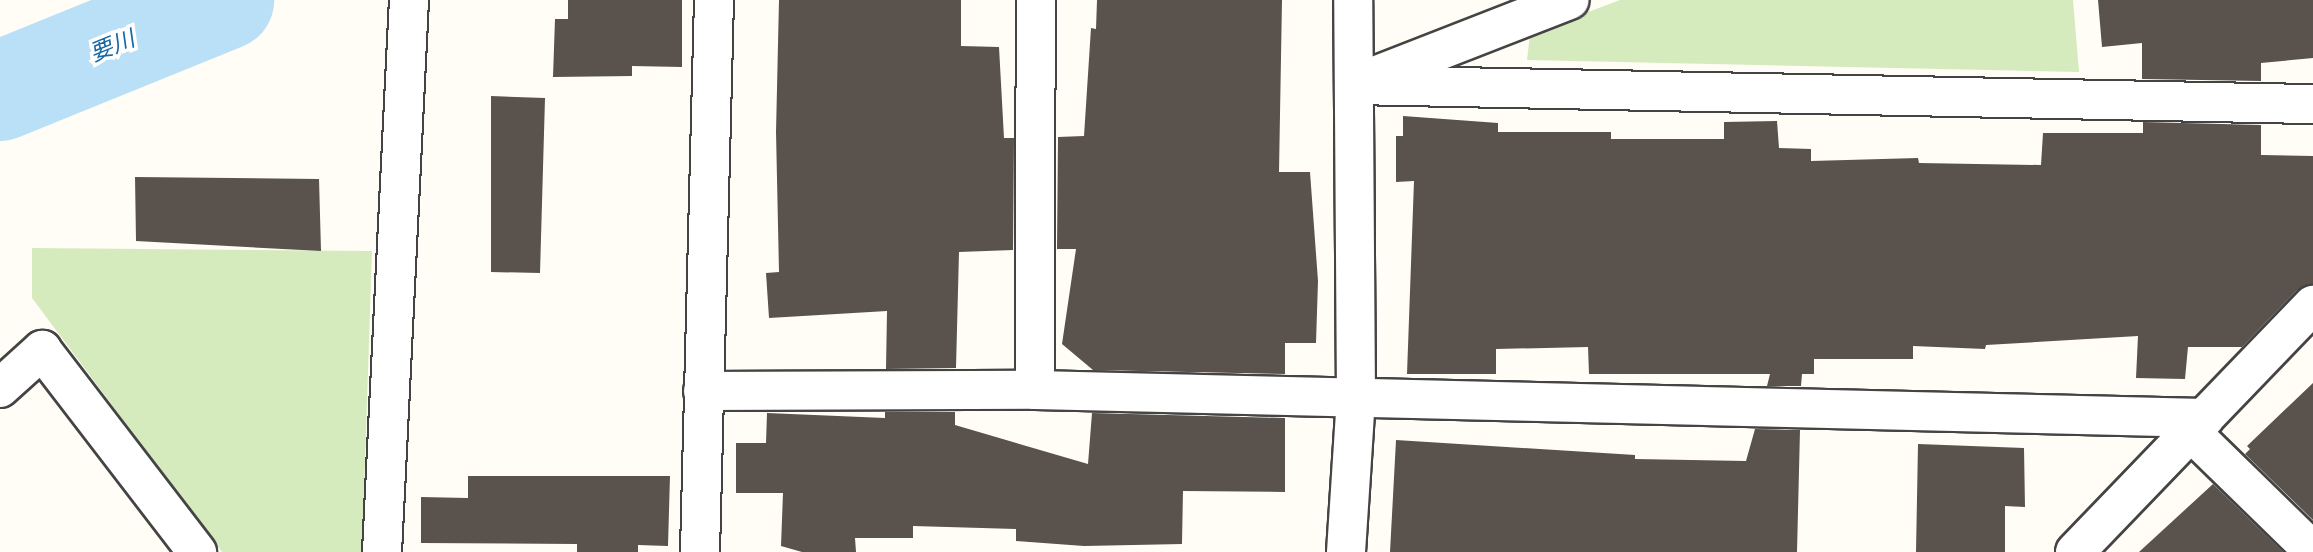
<!DOCTYPE html>
<html>
<head>
<meta charset="utf-8">
<style>
	body { margin:0 }
	#map { position:relative; width:2313px; height:552px; overflow:hidden; background:#fffdf5; font-family:"Source Serif 4","Noto Sans JP",serif }
	div>[style] { position:absolute }
	[style*='--x'] { left:calc(var(--x)*1px); top:calc(var(--y)*1px); width:calc(var(--w)*1px); rotate:calc(var(--a)*1deg) }
	.green>* { inset:0; background:#d5ebbd }
	.river>* { height:100px; margin:-50px; padding:0 50px; transform-origin:50px; border-radius:50px; background:#b9e0f7 }
	.building>* { inset:0; background:#5a524d }
	.roads { filter:drop-shadow(2px 0 #444) drop-shadow(-2px 0 #444) drop-shadow(0 2px #444) drop-shadow(0 -2px #444) }
	.minor>* { height:38px; margin:-19px; padding:0 19px; transform-origin:19px; border-radius:19px; background:#fff }
	span { translate:-50% -50%; white-space:nowrap; text-align:center; line-height:1.15; -webkit-text-stroke:7px #fff; paint-order:stroke }
	.water-label { font-size:23px; color:#1768a6; font-style:italic }
</style>
</head>
<body>
<div id="map">
	<div class="green">
		<div style="clip-path:polygon(1620px 0,2073px 0,2079px 72px,1527px 60px,1530px 34px)"></div>
		<div style="clip-path:polygon(32px 248px,372px 251px,362px 552px,222px 552px,32px 298px)"></div>
	</div>
	<div class="river">
		<div style="--x:0;--y:91;--w:242;--a:-22.1"></div>
	</div>
	<div class="building">
		<div style="clip-path:polygon(568px 0,682px 0,682px 67px,632px 66px,632px 76px,553px 77px,555px 19px,568px 19px)"></div>
		<div style="clip-path:polygon(779px 0,961px 0,961px 46px,999px 47px,1004px 138px,1014px 138px,1013px 250px,959px 252px,956px 368px,886px 369px,887px 311px,769px 318px,766px 273px,779px 272px,776px 132px)"></div>
		<div style="clip-path:polygon(1097px 0,1282px 0,1279px 172px,1310px 172px,1318px 281px,1316px 343px,1285px 343px,1285px 374px,1093px 370px,1062px 344px,1076px 249px,1057px 249px,1058px 137px,1084px 136px,1091px 28px,1096px 29px)"></div>
		<div style="clip-path:polygon(2098px 0,2313px 0,2313px 58px,2261px 63px,2261px 81px,2142px 79px,2142px 43px,2102px 47px)"></div>
		<div style="clip-path:polygon(491px 96px,545px 98px,540px 273px,491px 272px)"></div>
		<div style="clip-path:polygon(1403px 116px,1498px 123px,1498px 132px,1611px 132px,1611px 139px,1724px 139px,1724px 122px,1777px 121px,1779px 148px,1811px 149px,1811px 161px,1918px 158px,1919px 163px,2041px 165px,2043px 133px,2143px 133px,2143px 122px,2261px 125px,2261px 155px,2313px 156px,2313px 284px,2297px 290px,2242px 347px,2188px 347px,2185px 379px,2136px 378px,2138px 336px,1986px 345px,1985px 349px,1913px 346px,1913px 359px,1814px 359px,1814px 374px,1802px 374px,1801px 386px,1767px 386px,1770px 374px,1589px 374px,1588px 347px,1496px 349px,1496px 374px,1407px 374px,1414px 181px,1396px 182px,1396px 136px,1403px 136px)"></div>
		<div style="clip-path:polygon(135px 177px,319px 179px,321px 251px,136px 241px)"></div>
		<div style="clip-path:polygon(2313px 383px,2313px 520px,2245px 454px,2250px 449px,2247px 446px)"></div>
		<div style="clip-path:polygon(885px 412px,955px 412px,955px 425px,1088px 464px,1092px 413px,1285px 418px,1285px 492px,1183px 491px,1182px 544px,1084px 546px,1016px 541px,1016px 529px,913px 526px,913px 538px,855px 538px,856px 552px,802px 552px,781px 546px,783px 493px,736px 493px,736px 443px,766px 443px,767px 413px,885px 418px)"></div>
		<div style="clip-path:polygon(1755px 429px,1800px 430px,1797px 552px,1390px 552px,1396px 440px,1635px 455px,1635px 459px,1746px 461px)"></div>
		<div style="clip-path:polygon(1918px 444px,2024px 448px,2025px 507px,2005px 506px,2005px 552px,1916px 552px)"></div>
		<div style="clip-path:polygon(468px 476px,670px 476px,668px 546px,638px 545px,638px 552px,577px 552px,577px 544px,421px 543px,421px 497px,468px 498px)"></div>
		<div style="clip-path:polygon(2213px 484px,2283px 552px,2139px 552px)"></div>
	</div>
	<div class="roads">
		<div class="minor">
			<div style="--x:1372;--y:77;--w:212;--a:-21.3"></div>
			<div style="--x:1354;--y:85;--w:959;--a:1.14"></div>
			<div style="--x:0;--y:388;--w:57;--a:-42.1"></div>
			<div style="--x:42;--y:350;--w:255;--a:52.5"></div>
			<div style="--x:1035;--y:390;--w:390;--a:-89.9"></div>
			<div style="--x:703;--y:391;--w:332;--a:-0.2"></div>
			<div style="--x:1035;--y:390;--w:1170;--a:1.37"></div>
			<div style="--x:2191;--y:432;--w:170;--a:44.3"></div>
			<div style="--x:382;--y:552;--w:553;--a:-87.2"></div>
			<div style="--x:700;--y:552;--w:552;--a:-88.55"></div>
			<div style="--x:1346;--y:552;--w:155;--a:-86.3"></div>
			<div style="--x:1356;--y:397;--w:397;--a:-90.4"></div>
			<div style="--x:2075;--y:552;--w:343;--a:-46.1"></div>
		</div>
	</div>
	<div class="water-label">
		<span style="left:112px;top:46px;rotate:-22deg">要川</span>
	</div>
</div>
</body>
</html>
